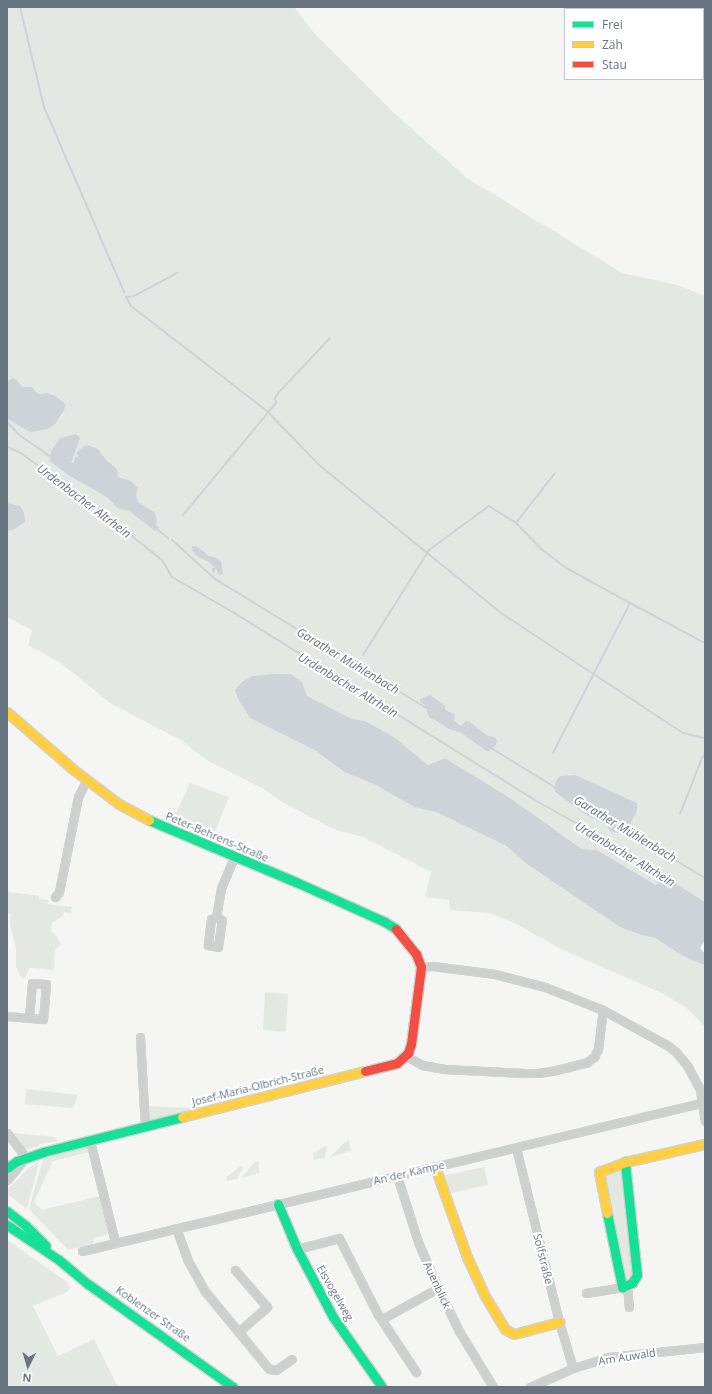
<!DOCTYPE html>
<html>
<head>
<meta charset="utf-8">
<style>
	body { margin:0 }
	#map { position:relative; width:712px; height:1394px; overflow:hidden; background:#f5f5f4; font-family:"Open Sans",sans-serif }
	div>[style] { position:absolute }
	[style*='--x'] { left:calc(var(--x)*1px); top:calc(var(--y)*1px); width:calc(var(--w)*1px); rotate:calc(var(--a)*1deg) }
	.green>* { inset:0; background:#e4e8e2 }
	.water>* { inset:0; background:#cdd3d7 }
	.stream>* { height:2px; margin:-1px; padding:0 1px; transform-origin:1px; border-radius:1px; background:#cdd3d7 }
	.roads { filter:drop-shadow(1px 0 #d1d2d2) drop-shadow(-1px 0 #d1d2d2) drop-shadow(0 1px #d1d2d2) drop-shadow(0 -1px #d1d2d2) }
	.street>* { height:7px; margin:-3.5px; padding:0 3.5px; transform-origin:3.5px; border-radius:3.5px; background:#cecfcf }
	.fast>* { height:9px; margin:-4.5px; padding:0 4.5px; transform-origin:4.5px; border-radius:4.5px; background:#16e098 }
	.slow>* { height:9px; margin:-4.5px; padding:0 4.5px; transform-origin:4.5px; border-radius:4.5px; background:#ffcf43 }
	.jam>* { height:9px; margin:-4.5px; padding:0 4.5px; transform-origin:4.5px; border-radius:4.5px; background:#f24e42 }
	span { translate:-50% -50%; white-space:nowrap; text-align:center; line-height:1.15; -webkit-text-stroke:4px #fff; paint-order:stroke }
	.street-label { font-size:11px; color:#677482 }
	.water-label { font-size:12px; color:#63757f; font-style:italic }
	.frame { position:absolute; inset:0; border:8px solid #677482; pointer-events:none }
	.legend { position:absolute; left:564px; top:8px; width:140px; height:72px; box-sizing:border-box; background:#fff; border:1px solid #c2c7cd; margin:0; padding:5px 7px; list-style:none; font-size:12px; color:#677482 }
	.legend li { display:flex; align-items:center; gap:8px; height:20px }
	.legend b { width:20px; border:1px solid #c2c7cd }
	.north { position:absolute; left:8px; top:1346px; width:40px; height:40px; -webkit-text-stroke:3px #fff; paint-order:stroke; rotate:185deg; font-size:11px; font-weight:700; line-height:16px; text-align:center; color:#677482 }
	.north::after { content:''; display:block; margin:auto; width:14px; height:18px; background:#677482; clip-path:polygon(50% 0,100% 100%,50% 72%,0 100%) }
</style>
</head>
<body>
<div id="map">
	<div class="green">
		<div style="clip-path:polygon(evenodd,7px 7px,294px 7px,314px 33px,394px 113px,467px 178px,622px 273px,678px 285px,705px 296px,705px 902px,663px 876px,656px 885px,597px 850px,582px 849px,510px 798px,445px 758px,428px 765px,394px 737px,365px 721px,352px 719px,307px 696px,302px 682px,250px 718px,315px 750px,344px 772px,374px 784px,414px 807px,436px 812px,505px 845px,528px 865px,620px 927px,638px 934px,655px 938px,685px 957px,705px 965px,705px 1027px,688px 1009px,664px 994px,565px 951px,512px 922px,489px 913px,450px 910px,449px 900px,425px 897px,431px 872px,363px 837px,336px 830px,301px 812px,277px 799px,264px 789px,205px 759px,181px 740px,110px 703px,61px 663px,28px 645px,32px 630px,7px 617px,7px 531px,13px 530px,20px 506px,7px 503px,7px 419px,30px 432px,60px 419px,64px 411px,56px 396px,48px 393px,38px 394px,22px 387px,11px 378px,7px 382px,7px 7px,425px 705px,445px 709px,450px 711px,454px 720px,461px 726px,466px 722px,470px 722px,488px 736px,494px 737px,486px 751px,460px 732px,451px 730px,429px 717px,425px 705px)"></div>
		<div style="clip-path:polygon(190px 783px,229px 797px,212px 839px,176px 823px,174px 818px)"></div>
		<div style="clip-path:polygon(7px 890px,10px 892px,39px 896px,39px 899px,48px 900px,48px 904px,72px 907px,71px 913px,64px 912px,63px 916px,52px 923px,51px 932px,54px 933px,61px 944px,55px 950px,54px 970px,29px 968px,25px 978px,22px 979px,16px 967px,16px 949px,10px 925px,10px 915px,7px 911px)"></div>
		<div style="clip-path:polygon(265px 992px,288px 994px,286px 1032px,263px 1030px)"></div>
		<div style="clip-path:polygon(26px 1089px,78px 1095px,73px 1108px,25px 1104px)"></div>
		<div style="clip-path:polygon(146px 1106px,190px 1108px,190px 1111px,150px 1120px,147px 1118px)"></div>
		<div style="clip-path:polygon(14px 1133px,55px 1137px,58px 1142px,39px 1144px,39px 1146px,26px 1149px)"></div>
		<div style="clip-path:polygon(349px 1140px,351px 1151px,330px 1157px,345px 1142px)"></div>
		<div style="clip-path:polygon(326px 1145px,327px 1148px,325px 1158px,314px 1160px,313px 1153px)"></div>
		<div style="clip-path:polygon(86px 1147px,90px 1152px,53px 1161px,34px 1202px,42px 1210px,100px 1196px,109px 1234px,93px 1238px,94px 1243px,68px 1250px,29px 1209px,43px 1160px,52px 1155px)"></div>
		<div style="clip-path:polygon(258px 1161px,260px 1173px,241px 1178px,255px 1162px)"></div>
		<div style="clip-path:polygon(39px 1162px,27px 1209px,7px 1194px,7px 1190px,30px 1167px)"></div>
		<div style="clip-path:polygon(241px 1166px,243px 1168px,237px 1179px,227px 1181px,226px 1177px)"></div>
		<div style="clip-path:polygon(484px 1167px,488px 1185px,446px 1194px,442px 1176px)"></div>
		<div style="clip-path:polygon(606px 1170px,608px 1174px,621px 1170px,633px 1274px,629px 1279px,625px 1278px,603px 1179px)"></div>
		<div style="clip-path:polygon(7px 1240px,66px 1281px,70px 1288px,67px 1292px,33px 1306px,58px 1356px,94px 1339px,118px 1387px,7px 1387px)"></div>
	</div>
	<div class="water">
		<div style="clip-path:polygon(12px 378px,16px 379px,22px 387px,32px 387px,38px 394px,48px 393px,56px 396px,65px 404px,64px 411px,55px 424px,47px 429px,30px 432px,7px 419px,7px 382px)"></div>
		<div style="clip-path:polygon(76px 434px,80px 438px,71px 463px,74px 463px,75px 458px,79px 456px,76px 453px,84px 446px,88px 445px,98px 449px,106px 460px,117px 469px,118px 477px,131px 481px,138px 488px,136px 495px,138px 502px,154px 512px,157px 520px,156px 525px,159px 528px,155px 531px,128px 510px,119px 509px,107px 497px,70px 476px,50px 461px,51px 451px,60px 438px)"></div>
		<div style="clip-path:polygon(7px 503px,20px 506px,24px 513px,25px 522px,13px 530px,7px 531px)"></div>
		<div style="clip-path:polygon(192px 546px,198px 547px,209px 556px,214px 557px,221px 561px,223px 574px,219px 575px,216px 568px,213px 574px,212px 569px,214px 567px,209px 562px,198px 557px,193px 552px)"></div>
		<div style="clip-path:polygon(274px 674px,290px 674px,302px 682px,307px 696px,352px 719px,365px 721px,394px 737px,428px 765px,445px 758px,510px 798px,582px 849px,597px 850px,656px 885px,663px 876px,705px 902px,705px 940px,700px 948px,705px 954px,705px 965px,685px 957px,655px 938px,638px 934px,620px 927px,528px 865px,505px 845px,436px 812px,414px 807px,374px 784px,344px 772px,315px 750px,250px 718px,238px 699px,235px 690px,242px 682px,253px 676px)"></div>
		<div style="clip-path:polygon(430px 695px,445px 706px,445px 709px,455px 715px,454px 720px,461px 726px,466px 721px,470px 722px,488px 736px,494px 737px,497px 740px,496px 745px,489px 751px,486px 751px,460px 732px,451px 730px,429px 717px,425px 705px,420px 702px,420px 699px)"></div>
		<div style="clip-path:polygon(575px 775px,637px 803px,637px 811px,629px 826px,636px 838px,633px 840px,624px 834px,610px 831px,607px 825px,586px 815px,555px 792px,555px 782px,560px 776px)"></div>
	</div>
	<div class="stream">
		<div style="--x:20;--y:7;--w:103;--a:76.5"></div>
		<div style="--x:44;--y:107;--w:202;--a:66.6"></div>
		<div style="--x:126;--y:297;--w:10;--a:61"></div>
		<div style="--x:131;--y:306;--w:173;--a:37.7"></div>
		<div style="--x:268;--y:412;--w:74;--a:46.1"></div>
		<div style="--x:319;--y:465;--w:235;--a:39.1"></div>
		<div style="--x:501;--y:613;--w:218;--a:33.4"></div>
		<div style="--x:683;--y:733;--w:23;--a:13"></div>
		<div style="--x:126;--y:297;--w:8;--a:-7"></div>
		<div style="--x:134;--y:296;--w:49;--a:-28.1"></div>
		<div style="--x:7;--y:422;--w:16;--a:47"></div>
		<div style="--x:18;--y:434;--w:40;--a:34.9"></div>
		<div style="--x:7;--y:447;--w:13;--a:23"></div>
		<div style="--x:19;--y:452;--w:76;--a:35.4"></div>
		<div style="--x:81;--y:496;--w:103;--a:38.3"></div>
		<div style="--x:162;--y:560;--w:20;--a:60"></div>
		<div style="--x:172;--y:577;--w:74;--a:30"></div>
		<div style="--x:236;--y:614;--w:350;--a:31.9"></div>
		<div style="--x:533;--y:799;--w:57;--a:29.2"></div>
		<div style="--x:583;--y:827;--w:96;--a:32.2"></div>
		<div style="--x:555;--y:473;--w:63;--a:128"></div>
		<div style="--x:516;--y:523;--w:36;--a:46"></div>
		<div style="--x:541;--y:549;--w:34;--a:37"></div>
		<div style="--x:568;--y:569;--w:71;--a:28.7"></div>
		<div style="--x:183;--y:515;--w:146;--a:-50.3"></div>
		<div style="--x:276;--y:403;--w:5;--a:-101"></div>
		<div style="--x:275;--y:398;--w:7;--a:-56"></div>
		<div style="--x:279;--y:392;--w:74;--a:-46.6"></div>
		<div style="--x:156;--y:528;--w:16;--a:40"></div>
		<div style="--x:172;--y:540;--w:58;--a:42.2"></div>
		<div style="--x:215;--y:579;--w:250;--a:31.4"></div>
		<div style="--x:363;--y:655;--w:124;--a:-57.8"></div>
		<div style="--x:429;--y:550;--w:74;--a:-36.3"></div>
		<div style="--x:489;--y:506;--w:32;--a:32"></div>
		<div style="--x:491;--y:748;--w:76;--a:31.6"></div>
		<div style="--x:553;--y:753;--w:169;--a:-62.8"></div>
		<div style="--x:630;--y:603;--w:85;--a:28.1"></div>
		<div style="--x:680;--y:814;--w:60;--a:-68.6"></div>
		<div style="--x:702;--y:758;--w:5;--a:-53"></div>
		<div style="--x:633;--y:835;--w:84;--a:30.8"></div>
	</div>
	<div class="roads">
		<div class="street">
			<div style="--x:55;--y:897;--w:6;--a:-51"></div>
			<div style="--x:59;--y:892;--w:97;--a:-78.7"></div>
			<div style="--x:78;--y:797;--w:20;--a:-63"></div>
			<div style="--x:216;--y:917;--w:5;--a:158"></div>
			<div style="--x:211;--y:919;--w:26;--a:97"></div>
			<div style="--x:208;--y:945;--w:10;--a:11"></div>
			<div style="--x:218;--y:947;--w:27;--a:-82"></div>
			<div style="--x:222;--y:920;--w:7;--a:-153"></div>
			<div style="--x:216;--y:917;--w:29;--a:-80"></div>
			<div style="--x:221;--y:888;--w:33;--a:-67"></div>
			<div style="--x:421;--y:967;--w:11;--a:-5"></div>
			<div style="--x:432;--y:966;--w:64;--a:7.2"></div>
			<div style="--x:495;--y:974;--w:52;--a:14.6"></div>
			<div style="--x:545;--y:987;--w:62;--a:21.6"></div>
			<div style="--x:603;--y:1010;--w:73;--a:28.7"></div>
			<div style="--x:667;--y:1045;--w:11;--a:38"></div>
			<div style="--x:676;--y:1052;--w:19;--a:51"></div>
			<div style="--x:688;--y:1067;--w:26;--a:62"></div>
			<div style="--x:700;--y:1090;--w:31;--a:81"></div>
			<div style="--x:7;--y:1016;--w:36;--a:5"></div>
			<div style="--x:43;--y:1019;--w:35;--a:-85"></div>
			<div style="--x:46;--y:984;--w:14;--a:-176"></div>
			<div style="--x:32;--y:983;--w:35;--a:95"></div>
			<div style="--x:140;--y:1037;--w:90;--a:86.8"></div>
			<div style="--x:406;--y:1056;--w:18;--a:29"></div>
			<div style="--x:422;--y:1065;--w:23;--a:10"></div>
			<div style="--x:445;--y:1069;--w:79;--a:2.9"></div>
			<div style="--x:524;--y:1073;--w:14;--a:0"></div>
			<div style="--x:538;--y:1073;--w:18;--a:-9"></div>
			<div style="--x:556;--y:1070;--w:32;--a:-14"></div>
			<div style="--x:587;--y:1062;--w:9;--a:-36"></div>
			<div style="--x:594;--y:1057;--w:9;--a:-63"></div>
			<div style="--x:598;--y:1049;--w:39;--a:-83"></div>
			<div style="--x:7;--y:1133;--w:31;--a:52"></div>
			<div style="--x:26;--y:1157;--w:30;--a:130"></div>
			<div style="--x:90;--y:1141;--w:104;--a:76.1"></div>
			<div style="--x:516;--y:1148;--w:179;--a:76.1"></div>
			<div style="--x:559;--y:1322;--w:48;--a:73.1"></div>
			<div style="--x:397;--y:1176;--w:69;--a:72.3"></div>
			<div style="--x:418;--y:1242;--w:50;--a:66.5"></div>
			<div style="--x:438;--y:1288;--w:48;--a:64"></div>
			<div style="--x:459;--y:1331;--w:66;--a:58.7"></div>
			<div style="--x:176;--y:1228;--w:33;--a:70"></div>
			<div style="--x:187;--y:1259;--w:35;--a:61"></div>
			<div style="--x:204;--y:1290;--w:102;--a:50.6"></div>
			<div style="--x:269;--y:1369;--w:7;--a:8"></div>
			<div style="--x:276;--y:1370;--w:19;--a:-35"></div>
			<div style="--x:297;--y:1249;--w:43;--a:-14.7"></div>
			<div style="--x:339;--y:1238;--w:84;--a:63.1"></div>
			<div style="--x:377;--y:1313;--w:71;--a:56.5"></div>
			<div style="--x:82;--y:1251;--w:641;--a:-13.45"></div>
			<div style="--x:235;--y:1270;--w:49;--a:49.1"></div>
			<div style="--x:267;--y:1307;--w:38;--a:139"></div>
			<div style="--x:627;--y:1286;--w:21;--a:85"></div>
			<div style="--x:586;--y:1293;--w:36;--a:-9"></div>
			<div style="--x:382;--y:1319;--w:64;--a:-29"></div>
			<div style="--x:530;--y:1387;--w:47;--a:-23.8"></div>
			<div style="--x:573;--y:1368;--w:38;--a:-17"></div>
			<div style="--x:609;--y:1357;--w:97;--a:-5.9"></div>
		</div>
		<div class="fast">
			<div style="--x:149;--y:820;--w:160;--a:22.9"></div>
			<div style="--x:296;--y:882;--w:98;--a:24.2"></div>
			<div style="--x:385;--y:922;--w:13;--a:32"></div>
			<div style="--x:7;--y:1168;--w:12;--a:-35"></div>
			<div style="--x:17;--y:1161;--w:28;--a:-19"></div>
			<div style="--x:43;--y:1152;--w:143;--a:-14.1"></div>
			<div style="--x:278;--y:1204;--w:49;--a:67.1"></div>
			<div style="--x:297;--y:1249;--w:77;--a:62.1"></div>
			<div style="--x:333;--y:1317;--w:85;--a:55"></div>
			<div style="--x:7;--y:1211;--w:24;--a:38"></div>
			<div style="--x:26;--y:1226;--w:28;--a:45"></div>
			<div style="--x:607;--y:1213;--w:76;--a:78.5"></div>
			<div style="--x:622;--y:1287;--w:11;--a:-22"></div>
			<div style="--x:632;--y:1283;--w:9;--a:-58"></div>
			<div style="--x:637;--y:1275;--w:114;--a:-96.1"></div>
			<div style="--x:7;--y:1225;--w:63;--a:33.9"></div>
			<div style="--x:59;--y:1260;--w:38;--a:40"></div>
			<div style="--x:88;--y:1284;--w:178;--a:35.4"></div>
		</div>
		<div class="slow">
			<div style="--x:7;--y:712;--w:89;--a:40.9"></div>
			<div style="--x:74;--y:770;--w:56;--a:37.1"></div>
			<div style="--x:119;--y:804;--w:34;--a:28"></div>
			<div style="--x:182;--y:1117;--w:189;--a:-14.1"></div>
			<div style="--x:435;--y:1167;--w:96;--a:70.4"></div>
			<div style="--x:467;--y:1257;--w:43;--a:65.2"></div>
			<div style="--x:485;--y:1296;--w:39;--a:59"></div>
			<div style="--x:505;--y:1329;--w:10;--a:29"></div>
			<div style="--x:514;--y:1334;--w:47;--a:-14.9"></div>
			<div style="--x:607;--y:1213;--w:42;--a:-101"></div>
			<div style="--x:599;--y:1172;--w:28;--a:-21"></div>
			<div style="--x:625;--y:1162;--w:82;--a:-12.7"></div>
		</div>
		<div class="jam">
			<div style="--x:365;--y:1071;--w:33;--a:-14"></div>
			<div style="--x:397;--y:1063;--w:15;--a:-42"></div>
			<div style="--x:408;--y:1053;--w:9;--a:-72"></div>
			<div style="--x:411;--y:1044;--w:78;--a:-82.6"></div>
			<div style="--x:421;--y:967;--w:14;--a:-111"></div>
			<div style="--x:416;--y:954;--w:32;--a:-129"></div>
		</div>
	</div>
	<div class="street-label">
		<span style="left:217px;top:837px;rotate:23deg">Peter-Behrens-Straße</span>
		<span style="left:258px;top:1086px;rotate:-14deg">Josef-Maria-Olbrich-Straße</span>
		<span style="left:409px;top:1173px;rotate:-13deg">An der Kämpe</span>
		<span style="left:543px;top:1259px;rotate:76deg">Solfstraße</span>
		<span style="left:437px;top:1285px;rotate:65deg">Auenblick</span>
		<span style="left:335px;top:1293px;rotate:60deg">Eisvogelweg</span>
		<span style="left:153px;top:1314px;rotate:35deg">Koblenzer Straße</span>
		<span style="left:627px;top:1357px;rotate:-9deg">Am Auwald</span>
	</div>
	<div class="water-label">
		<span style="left:84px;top:501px;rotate:37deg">Urdenbacher Altrhein</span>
		<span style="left:348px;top:661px;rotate:31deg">Garather Mühlenbach</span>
		<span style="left:348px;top:685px;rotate:31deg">Urdenbacher Altrhein</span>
		<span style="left:625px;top:829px;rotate:31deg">Garather Mühlenbach</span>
		<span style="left:625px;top:854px;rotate:31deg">Urdenbacher Altrhein</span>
	</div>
	<div class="frame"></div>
	<ul class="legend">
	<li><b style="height:5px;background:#16e098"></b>Frei</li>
	<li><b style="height:5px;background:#ffcf43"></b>Zäh</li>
	<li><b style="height:5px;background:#f24e42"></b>Stau</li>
	</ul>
	<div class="north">N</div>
</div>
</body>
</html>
